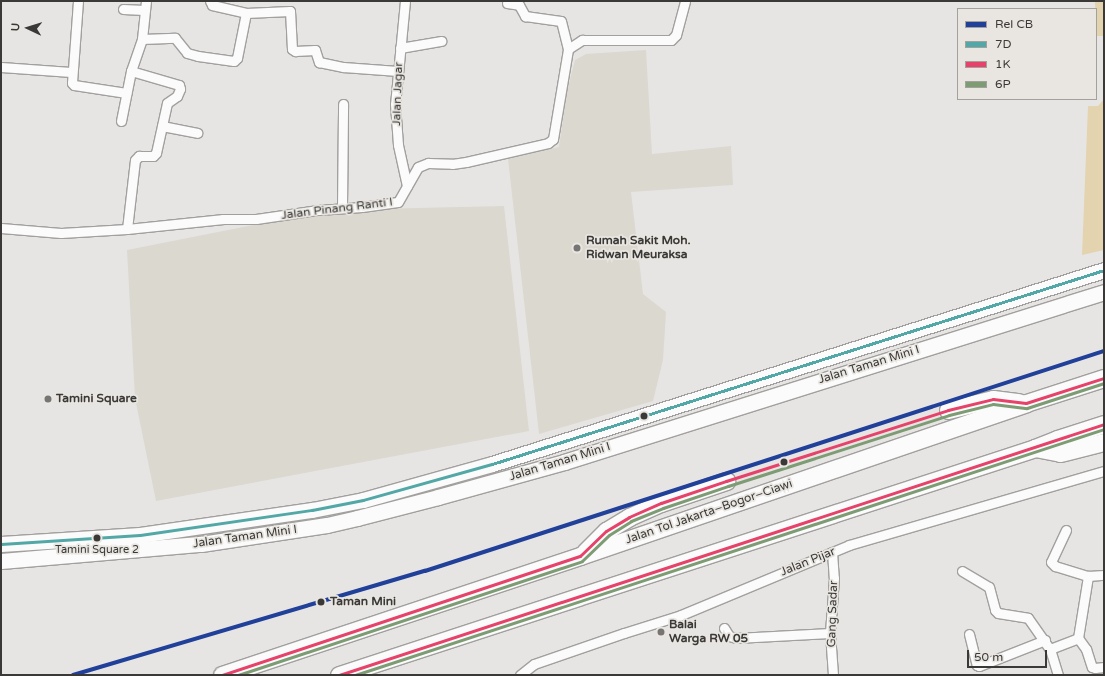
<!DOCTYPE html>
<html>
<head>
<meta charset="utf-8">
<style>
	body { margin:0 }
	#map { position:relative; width:1105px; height:676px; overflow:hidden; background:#e7e5e3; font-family:"Varela Round",sans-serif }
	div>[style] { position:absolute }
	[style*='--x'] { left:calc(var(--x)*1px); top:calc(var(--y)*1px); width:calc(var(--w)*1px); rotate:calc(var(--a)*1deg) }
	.built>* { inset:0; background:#dbd8d0 }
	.green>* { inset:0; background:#e3d3ae }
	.roads { filter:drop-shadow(1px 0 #a2a09e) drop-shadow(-1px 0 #a2a09e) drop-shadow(0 1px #a2a09e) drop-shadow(0 -1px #a2a09e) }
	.street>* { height:9px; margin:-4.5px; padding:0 4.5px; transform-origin:4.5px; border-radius:4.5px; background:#fbfbfb }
	.primary>* { height:15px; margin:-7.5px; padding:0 7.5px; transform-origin:7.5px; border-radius:7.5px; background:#fbfbfb }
	.highway>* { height:17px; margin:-8.5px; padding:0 8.5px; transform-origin:8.5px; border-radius:8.5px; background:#fbfbfb }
	.bus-1>* { height:3px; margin:-1.5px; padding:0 1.5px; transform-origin:1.5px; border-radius:1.5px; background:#52a8a6 }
	.bus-2>* { height:3px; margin:-1.5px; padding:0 1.5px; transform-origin:1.5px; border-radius:1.5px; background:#e6426a }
	.bus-3>* { height:3px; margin:-1.5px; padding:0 1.5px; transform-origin:1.5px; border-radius:1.5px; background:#7d9c74 }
	.rail-1>* { height:4px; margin:-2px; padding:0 2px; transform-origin:2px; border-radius:2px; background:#20409a }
	.dots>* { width:11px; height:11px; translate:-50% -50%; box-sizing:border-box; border:2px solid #e9e6e1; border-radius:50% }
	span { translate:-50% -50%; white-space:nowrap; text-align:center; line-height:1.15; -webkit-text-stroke:3.5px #e9e6e1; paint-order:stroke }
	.bus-label { font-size:11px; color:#3a3937 }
	.street-label { font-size:12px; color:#3a3937 }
	.poi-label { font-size:12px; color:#3a3937; font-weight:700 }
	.left { translate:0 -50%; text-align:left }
	.stop-label { font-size:12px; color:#3a3937; font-weight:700 }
	.frame { position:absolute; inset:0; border:2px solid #3a3937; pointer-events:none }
	.legend { position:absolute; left:957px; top:8px; width:140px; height:92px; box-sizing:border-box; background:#e9e6e1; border:1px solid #a3a19d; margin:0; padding:5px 7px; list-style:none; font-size:12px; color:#3a3937 }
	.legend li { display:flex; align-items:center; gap:8px; height:20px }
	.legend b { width:20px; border:1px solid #a3a19d }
	.north { position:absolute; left:8px; top:8px; width:40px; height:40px; -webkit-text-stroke:3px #e9e6e1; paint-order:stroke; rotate:274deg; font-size:11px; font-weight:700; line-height:16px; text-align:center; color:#3a3937 }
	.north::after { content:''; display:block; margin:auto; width:14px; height:18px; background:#3a3937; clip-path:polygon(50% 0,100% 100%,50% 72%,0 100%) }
	.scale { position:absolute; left:967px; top:650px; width:80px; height:18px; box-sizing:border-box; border:2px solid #3a3937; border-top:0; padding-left:5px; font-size:12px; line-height:14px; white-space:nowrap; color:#3a3937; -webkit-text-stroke:3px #e9e6e1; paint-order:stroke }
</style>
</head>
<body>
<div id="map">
	<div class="built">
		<div style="clip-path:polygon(646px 50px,652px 154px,731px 146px,733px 185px,631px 192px,643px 294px,666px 312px,663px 360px,653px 401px,539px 434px,508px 159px,559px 147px,567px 91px,575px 60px,586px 54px)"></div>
		<div style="clip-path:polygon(504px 206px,529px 431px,156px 501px,135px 398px,127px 250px,329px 210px)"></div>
	</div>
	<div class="green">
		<div style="clip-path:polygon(1095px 1px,1104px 1px,1104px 36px,1096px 36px)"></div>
		<div style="clip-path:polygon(1104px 99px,1104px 250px,1082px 255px,1088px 106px,1098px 106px)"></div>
	</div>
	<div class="roads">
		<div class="street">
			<div style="--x:78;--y:1;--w:82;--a:94.2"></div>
			<div style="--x:72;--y:83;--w:3;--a:45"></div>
			<div style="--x:74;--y:85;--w:53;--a:8.7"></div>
			<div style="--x:210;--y:1;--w:4;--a:63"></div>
			<div style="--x:212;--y:5;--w:35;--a:13"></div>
			<div style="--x:246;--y:13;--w:44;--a:-2.6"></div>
			<div style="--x:290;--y:11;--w:38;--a:87"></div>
			<div style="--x:292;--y:49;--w:4;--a:34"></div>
			<div style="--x:295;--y:51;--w:20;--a:-3"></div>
			<div style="--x:315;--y:50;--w:13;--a:72"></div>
			<div style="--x:319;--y:62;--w:25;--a:12"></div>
			<div style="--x:343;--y:67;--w:55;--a:4.2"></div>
			<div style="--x:405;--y:1;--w:103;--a:95.5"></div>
			<div style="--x:395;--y:104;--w:41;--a:85.8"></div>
			<div style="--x:398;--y:145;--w:42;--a:77.6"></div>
			<div style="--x:507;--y:3;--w:12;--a:9"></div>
			<div style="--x:519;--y:5;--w:13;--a:61"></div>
			<div style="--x:525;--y:16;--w:36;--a:8"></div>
			<div style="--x:561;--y:21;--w:29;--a:76"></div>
			<div style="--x:123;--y:9;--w:21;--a:3"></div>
			<div style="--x:142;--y:39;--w:33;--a:-2"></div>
			<div style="--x:175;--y:38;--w:19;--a:51"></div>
			<div style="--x:187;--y:53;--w:11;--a:15"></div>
			<div style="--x:198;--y:56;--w:36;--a:8"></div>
			<div style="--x:234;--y:61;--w:4;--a:-45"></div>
			<div style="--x:237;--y:58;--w:46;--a:-78.7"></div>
			<div style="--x:400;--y:48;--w:42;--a:-9.7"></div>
			<div style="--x:1;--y:67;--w:70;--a:4.1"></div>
			<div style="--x:121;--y:121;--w:51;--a:-78.7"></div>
			<div style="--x:131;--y:71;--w:34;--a:-71"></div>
			<div style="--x:142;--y:39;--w:38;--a:-84"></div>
			<div style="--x:162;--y:126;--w:36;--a:11"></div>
			<div style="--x:342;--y:207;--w:103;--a:-89.4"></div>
			<div style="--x:1;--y:228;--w:60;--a:4.8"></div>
			<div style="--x:61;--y:233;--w:66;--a:-3.5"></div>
			<div style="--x:127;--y:229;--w:97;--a:-5.9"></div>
			<div style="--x:223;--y:219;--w:33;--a:0"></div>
			<div style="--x:256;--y:219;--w:63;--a:-8.3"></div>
			<div style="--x:318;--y:210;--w:44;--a:-3.9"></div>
			<div style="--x:362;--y:207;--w:36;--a:-8"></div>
			<div style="--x:398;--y:202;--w:40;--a:-60.3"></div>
			<div style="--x:418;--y:167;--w:11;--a:-22"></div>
			<div style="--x:428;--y:163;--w:24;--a:2"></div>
			<div style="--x:452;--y:164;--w:14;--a:-8"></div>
			<div style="--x:466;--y:162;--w:84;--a:-13"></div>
			<div style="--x:548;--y:143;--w:6;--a:-39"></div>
			<div style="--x:553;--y:139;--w:91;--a:-80.5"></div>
			<div style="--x:568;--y:49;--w:17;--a:-33"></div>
			<div style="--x:582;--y:40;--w:89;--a:0"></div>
			<div style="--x:671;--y:40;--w:7;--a:-45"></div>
			<div style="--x:676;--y:35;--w:35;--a:-75"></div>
			<div style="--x:127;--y:229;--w:69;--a:-83.4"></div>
			<div style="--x:135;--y:160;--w:6;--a:-45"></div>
			<div style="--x:139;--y:156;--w:14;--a:0"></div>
			<div style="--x:153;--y:156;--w:4;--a:-45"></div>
			<div style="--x:156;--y:153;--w:51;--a:-77.6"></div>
			<div style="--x:167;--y:103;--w:12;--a:-35"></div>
			<div style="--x:177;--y:96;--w:8;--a:-67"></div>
			<div style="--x:180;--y:89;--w:4;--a:-104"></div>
			<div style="--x:179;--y:85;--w:50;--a:-163.7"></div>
			<div style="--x:1066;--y:530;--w:35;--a:115"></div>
			<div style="--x:1051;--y:562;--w:6;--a:45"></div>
			<div style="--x:1055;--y:566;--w:34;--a:17"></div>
			<div style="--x:832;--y:552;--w:26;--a:86"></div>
			<div style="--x:834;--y:578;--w:55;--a:94.2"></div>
			<div style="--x:830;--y:633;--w:42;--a:85.9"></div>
			<div style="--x:962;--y:571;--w:31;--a:31"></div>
			<div style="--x:989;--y:587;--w:24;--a:75"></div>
			<div style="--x:995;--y:610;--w:4;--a:45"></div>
			<div style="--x:998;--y:613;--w:30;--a:9"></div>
			<div style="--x:1028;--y:618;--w:38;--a:55"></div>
			<div style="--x:1050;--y:649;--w:27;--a:73"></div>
			<div style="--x:724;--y:628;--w:9;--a:58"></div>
			<div style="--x:729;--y:636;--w:7;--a:16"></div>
			<div style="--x:736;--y:638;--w:94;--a:-3"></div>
			<div style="--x:969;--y:634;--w:32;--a:76"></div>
			<div style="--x:977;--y:665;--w:2;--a:27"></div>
			<div style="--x:979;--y:666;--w:71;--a:-21.5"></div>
			<div style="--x:1078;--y:638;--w:63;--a:-80.8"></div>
			<div style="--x:1088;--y:576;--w:16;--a:-4"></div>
			<div style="--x:1078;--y:638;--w:14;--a:54"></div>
			<div style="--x:1086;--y:649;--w:19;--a:72"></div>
			<div style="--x:1092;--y:667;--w:3;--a:18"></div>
			<div style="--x:1095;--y:668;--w:9;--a:-6"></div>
			<div style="--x:1050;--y:649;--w:30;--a:-21"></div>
			<div style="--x:520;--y:675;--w:18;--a:-38"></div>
			<div style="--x:534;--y:664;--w:95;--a:-19"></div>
			<div style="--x:624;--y:633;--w:60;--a:-17.5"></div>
			<div style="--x:681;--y:615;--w:182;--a:-22.6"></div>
			<div style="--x:849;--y:545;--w:266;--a:-16.2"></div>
		</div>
		<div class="primary">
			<div style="--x:1;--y:544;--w:139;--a:-3.7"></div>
			<div style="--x:140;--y:535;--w:174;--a:-8.3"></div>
			<div style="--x:312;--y:510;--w:52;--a:-11.1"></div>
			<div style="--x:363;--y:500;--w:134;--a:-15.6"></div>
			<div style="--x:492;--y:464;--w:642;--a:-17.59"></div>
			<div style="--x:1;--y:561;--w:201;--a:-4.9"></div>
			<div style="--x:201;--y:544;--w:127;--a:-8.6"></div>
			<div style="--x:327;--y:525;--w:31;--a:-13"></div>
			<div style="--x:357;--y:518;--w:84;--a:-14.5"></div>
			<div style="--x:438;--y:497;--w:131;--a:-15.5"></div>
			<div style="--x:564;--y:462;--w:566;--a:-17.47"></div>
		</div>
		<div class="highway">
			<div style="--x:948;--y:410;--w:46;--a:-13.7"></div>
			<div style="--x:993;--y:399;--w:26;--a:7"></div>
			<div style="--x:1035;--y:448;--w:25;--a:11"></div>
			<div style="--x:1060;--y:453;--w:45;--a:-14"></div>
			<div style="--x:585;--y:552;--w:30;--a:-45"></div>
			<div style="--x:606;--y:531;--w:27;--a:-31"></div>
			<div style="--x:629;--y:517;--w:35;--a:-24"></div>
			<div style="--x:661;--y:503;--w:69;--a:-18.7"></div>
			<div style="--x:222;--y:675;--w:377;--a:-18.4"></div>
			<div style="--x:580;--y:556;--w:472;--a:-18.9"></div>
			<div style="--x:1026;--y:403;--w:82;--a:-17.8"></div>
			<div style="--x:339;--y:675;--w:732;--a:-18.06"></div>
			<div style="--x:1035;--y:448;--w:24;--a:-22"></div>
			<div style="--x:1057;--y:439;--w:49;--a:-17.7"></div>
		</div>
	</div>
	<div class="bus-1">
		<div style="--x:1;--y:544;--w:139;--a:-3.7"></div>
		<div style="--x:140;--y:535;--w:174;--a:-8.3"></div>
		<div style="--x:312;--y:510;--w:52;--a:-11.1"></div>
		<div style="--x:363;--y:500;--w:134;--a:-15.6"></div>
		<div style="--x:492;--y:464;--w:642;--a:-17.59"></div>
	</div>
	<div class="bus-2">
		<div style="--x:222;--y:675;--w:377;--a:-18.4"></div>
		<div style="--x:580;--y:556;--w:36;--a:-44"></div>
		<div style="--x:606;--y:531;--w:27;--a:-31"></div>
		<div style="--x:629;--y:517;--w:35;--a:-24"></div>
		<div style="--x:661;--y:503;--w:69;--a:-18.7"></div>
		<div style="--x:726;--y:481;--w:233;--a:-17.7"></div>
		<div style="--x:948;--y:410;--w:46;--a:-13.7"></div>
		<div style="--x:993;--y:399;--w:33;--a:7"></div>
		<div style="--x:1026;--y:403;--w:82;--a:-17.8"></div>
		<div style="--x:339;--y:675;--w:805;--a:-18.16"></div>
	</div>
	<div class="bus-3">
		<div style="--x:238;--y:675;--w:362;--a:-18.3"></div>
		<div style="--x:582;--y:561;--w:37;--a:-44"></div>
		<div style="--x:609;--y:535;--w:26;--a:-32"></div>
		<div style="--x:631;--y:521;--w:35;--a:-22"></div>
		<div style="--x:663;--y:508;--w:69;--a:-18.7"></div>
		<div style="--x:728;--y:486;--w:232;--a:-17.8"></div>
		<div style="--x:949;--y:415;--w:45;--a:-14"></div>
		<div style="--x:993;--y:404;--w:34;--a:7"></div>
		<div style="--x:1027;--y:408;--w:81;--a:-18"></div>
		<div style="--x:355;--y:675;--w:788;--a:-18.18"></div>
	</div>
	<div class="rail-1">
		<div style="--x:73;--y:675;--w:367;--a:-16.5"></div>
		<div style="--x:425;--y:571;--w:714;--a:-17.95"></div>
	</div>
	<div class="dots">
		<div style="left:577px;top:248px;background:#777573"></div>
		<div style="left:48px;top:399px;background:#777573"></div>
		<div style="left:644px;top:416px;background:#3a3937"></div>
		<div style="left:784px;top:462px;background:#3a3937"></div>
		<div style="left:97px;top:538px;background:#3a3937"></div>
		<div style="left:321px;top:602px;background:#3a3937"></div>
		<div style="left:661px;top:632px;background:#777573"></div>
	</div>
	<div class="bus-label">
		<span style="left:97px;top:550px">Tamini Square 2</span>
	</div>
	<div class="street-label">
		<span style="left:398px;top:94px;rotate:-88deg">Jalan Jagar</span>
		<span style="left:337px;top:209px;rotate:-7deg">Jalan Pinang Ranti I</span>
		<span style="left:869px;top:365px;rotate:-17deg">Jalan Taman Mini I</span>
		<span style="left:560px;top:462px;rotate:-17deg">Jalan Taman Mini I</span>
		<span style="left:709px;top:512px;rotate:-19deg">Jalan Tol Jakarta–Bogor–Ciawi</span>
		<span style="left:245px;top:537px;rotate:-8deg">Jalan Taman Mini I</span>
		<span style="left:808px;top:562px;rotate:-22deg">Jalan Pijar</span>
		<span style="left:833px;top:614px;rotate:-88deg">Gang Sadar</span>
	</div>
	<div class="poi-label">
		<span class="left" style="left:586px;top:248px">Rumah Sakit Moh.<br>Ridwan Meuraksa</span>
		<span class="left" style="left:56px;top:399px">Tamini Square</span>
		<span class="left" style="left:669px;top:632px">Balai<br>Warga RW 05</span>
	</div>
	<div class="stop-label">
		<span class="left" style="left:330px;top:602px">Taman Mini</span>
	</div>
	<div class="frame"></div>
	<ul class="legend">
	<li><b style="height:5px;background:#20409a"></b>Rel CB</li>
	<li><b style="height:5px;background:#52a8a6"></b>7D</li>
	<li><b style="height:5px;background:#e6426a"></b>1K</li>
	<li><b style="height:5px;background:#7d9c74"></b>6P</li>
	</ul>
	<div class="north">U</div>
	<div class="scale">50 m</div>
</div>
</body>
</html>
